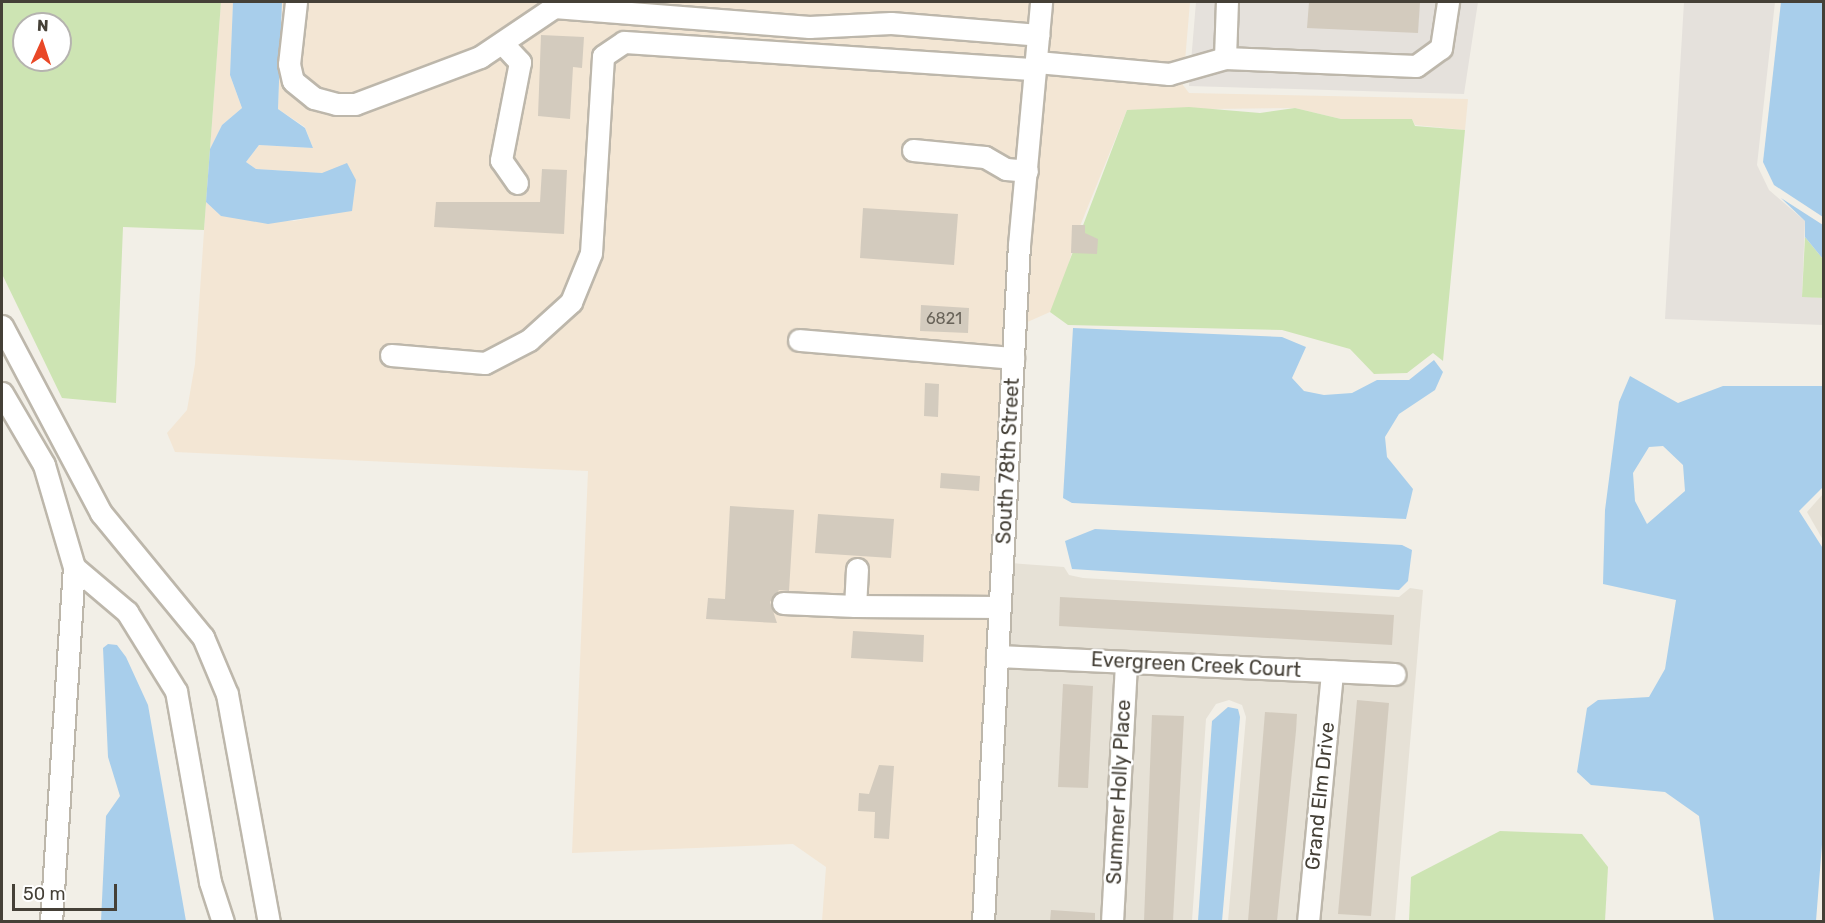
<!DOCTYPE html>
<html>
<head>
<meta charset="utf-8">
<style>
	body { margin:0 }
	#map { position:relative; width:1825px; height:923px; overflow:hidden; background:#f2efe7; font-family:Rubik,sans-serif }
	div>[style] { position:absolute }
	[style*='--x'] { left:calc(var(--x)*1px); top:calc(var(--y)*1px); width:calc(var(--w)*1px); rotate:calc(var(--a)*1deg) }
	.residential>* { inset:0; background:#e6e1d6 }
	.commercial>* { inset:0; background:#f3e6d4 }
	.industrial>* { inset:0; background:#e5e1dc }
	.green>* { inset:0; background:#cde4b3 }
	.water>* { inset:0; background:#a8ceeb }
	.building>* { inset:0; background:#d3cbbe }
	.roads { filter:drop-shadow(2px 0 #bdb7ab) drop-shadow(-2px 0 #bdb7ab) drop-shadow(0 2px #bdb7ab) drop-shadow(0 -2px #bdb7ab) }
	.minor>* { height:21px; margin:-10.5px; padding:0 10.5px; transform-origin:10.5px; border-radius:10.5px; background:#fff }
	span { translate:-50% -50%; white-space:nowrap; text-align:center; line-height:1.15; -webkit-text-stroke:5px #fff; paint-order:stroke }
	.number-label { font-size:16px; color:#686359 }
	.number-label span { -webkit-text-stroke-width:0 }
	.street-label { font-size:20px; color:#454037 }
	.frame { position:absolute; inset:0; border:3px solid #454037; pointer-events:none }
	.north { position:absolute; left:12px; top:12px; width:60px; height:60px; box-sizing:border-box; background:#fff; border:2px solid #b5b3af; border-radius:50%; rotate:3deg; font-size:16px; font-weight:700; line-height:24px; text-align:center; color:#454037 }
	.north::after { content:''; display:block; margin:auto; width:21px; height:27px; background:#e94827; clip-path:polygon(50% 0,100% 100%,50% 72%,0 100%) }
	.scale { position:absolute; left:12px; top:884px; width:105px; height:27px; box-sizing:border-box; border:3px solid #454037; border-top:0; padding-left:8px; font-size:18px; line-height:21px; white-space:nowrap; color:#454037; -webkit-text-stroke:4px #fff; paint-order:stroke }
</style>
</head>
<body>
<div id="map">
	<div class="residential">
		<div style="clip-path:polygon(1823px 494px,1824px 494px,1823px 540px,1807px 512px)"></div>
		<div style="clip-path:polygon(1010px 563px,1064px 567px,1069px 575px,1083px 578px,1399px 597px,1410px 588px,1423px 590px,1395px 921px,1316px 921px,1339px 680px,1401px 683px,1402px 667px,1006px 648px)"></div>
		<div style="clip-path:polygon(1005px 664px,1118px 669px,1105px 921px,995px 922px)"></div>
		<div style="clip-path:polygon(1133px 670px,1324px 679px,1301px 921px,1228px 921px,1246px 717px,1242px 705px,1229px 700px,1216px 704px,1206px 719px,1192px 921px,1120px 922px)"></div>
	</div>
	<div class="commercial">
		<div style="clip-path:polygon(221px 2px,233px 2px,230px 75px,242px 108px,222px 125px,210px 149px)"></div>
		<div style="clip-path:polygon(282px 2px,1034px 2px,976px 921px,822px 921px,826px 867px,793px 844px,572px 853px,588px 471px,175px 452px,167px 433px,187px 410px,195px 364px,206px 202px,221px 216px,294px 221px,319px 216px,322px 173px,256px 169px,246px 162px,259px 145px,313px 148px,305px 127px,278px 109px)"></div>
		<div style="clip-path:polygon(1048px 2px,1190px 2px,1183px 85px,1189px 93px,1468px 99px,1465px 130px,1415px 125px,1412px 119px,1341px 119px,1295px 108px,1127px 110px,1078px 231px,1060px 294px,1050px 312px,1023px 324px)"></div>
	</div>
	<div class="industrial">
		<div style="clip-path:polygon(1196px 2px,1478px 2px,1464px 94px,1189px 86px)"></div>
		<div style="clip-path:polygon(1684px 2px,1775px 2px,1757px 165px,1769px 190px,1805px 221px,1802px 296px,1823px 298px,1823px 325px,1665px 319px)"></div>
	</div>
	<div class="green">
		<div style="clip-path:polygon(evenodd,2px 2px,221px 2px,204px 230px,123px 227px,116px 403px,62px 398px,2px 274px,2px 2px,24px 24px,60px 24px,60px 60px,24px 60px,24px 24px)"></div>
		<div style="clip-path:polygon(1189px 107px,1260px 113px,1295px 108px,1341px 119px,1412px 119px,1415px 126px,1465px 130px,1443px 361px,1433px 353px,1407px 373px,1374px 374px,1350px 349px,1282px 330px,1068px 325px,1050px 312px,1127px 110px)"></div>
		<div style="clip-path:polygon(1805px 237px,1823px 259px,1824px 298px,1802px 297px)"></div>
		<div style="clip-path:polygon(1500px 831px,1582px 834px,1608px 867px,1605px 921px,1409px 921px,1411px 877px)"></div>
	</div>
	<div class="water">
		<div style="clip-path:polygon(233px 2px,282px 2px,278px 109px,305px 128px,313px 148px,259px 145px,246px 162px,256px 169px,322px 173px,347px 163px,356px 180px,352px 211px,268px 224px,221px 216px,206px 202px,210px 149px,222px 125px,242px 108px,230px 75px)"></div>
		<div style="clip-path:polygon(1781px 2px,1823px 2px,1823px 217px,1774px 185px,1763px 162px)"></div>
		<div style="clip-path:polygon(1781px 198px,1823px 225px,1823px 259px,1805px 237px,1805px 221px)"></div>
		<div style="clip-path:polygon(1073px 328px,1282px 337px,1306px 347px,1292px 378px,1304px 391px,1324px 395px,1352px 393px,1377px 380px,1409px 380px,1434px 360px,1443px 372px,1435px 390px,1399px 414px,1385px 437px,1387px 457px,1413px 489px,1406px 519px,1072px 503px,1063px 498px)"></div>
		<div style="clip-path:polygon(evenodd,1630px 376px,1678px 403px,1723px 386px,1823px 386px,1823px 487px,1799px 511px,1824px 550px,1824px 819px,1816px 921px,1714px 921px,1699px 816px,1665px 792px,1591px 785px,1577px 772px,1587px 708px,1598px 700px,1649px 697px,1665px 669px,1676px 600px,1603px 584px,1605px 510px,1619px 402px,1630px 376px,1663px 446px,1683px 465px,1685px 491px,1647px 524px,1635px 501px,1633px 473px,1649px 447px,1663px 446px)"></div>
		<div style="clip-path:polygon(1095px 529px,1402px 545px,1412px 550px,1408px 581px,1399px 590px,1072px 569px,1065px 541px)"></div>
		<div style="clip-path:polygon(108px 644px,117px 645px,126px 657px,148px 705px,186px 921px,101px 921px,106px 816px,120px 796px,108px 757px,103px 648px)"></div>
		<div style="clip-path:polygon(1228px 707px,1238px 709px,1240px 717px,1222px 921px,1198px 921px,1212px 721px)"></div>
	</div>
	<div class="building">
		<div style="clip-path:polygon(1309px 2px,1420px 2px,1418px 33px,1307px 28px)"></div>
		<div style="clip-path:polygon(541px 35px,584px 37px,582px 68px,573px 67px,570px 119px,538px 116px)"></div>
		<div style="clip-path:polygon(542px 169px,567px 170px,564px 234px,434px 227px,436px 202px,540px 202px)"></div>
		<div style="clip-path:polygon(863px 208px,958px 214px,954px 265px,860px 258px)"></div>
		<div style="clip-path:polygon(1072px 225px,1085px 225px,1085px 233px,1098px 239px,1097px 254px,1071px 253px)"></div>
		<div style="clip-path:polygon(921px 305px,969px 308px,968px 333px,920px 331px)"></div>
		<div style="clip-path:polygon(925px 383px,939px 384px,938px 417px,924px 416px)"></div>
		<div style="clip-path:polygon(941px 473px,980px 476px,979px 491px,940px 488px)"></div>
		<div style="clip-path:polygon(730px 506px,794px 510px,789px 591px,779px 590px,770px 602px,777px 623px,706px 619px,708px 598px,725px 599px)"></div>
		<div style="clip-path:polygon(818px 514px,894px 519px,891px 558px,815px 553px)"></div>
		<div style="clip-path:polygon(1060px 597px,1394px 615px,1392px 645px,1059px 626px)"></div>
		<div style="clip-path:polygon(853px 631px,924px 635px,923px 662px,851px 658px)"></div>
		<div style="clip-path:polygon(1063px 684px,1093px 686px,1088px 788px,1058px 787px)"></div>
		<div style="clip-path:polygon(1357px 700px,1389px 703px,1371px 916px,1338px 914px)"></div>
		<div style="clip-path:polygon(1265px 712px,1297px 714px,1296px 731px,1277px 921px,1248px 921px)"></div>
		<div style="clip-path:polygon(1152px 715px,1184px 716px,1173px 921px,1144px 921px)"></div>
		<div style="clip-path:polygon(879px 765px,894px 766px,889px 839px,874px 838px,875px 812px,858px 811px,859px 793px,869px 794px)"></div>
		<div style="clip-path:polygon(1051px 910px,1095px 913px,1095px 921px,1050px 921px)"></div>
	</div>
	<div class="roads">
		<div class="minor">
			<div style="--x:296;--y:2;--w:62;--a:96.4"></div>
			<div style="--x:289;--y:64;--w:17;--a:77"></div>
			<div style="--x:293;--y:81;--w:27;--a:39"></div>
			<div style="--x:314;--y:98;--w:23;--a:15"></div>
			<div style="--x:336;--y:104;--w:19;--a:0"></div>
			<div style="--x:355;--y:104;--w:134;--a:-20.6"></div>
			<div style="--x:480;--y:57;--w:89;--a:-34"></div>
			<div style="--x:554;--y:7;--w:256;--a:4.5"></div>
			<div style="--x:809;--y:27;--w:82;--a:-2.8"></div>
			<div style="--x:891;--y:23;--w:148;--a:4.6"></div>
			<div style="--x:503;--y:44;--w:25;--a:47"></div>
			<div style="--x:520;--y:62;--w:100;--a:101"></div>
			<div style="--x:501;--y:160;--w:28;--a:55"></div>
			<div style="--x:1225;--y:58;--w:56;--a:-88"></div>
			<div style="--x:1037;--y:62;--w:133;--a:5.2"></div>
			<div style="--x:1169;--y:74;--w:58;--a:-15.9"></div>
			<div style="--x:1225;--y:58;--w:191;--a:2.4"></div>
			<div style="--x:1416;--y:66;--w:31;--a:-36"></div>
			<div style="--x:1441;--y:48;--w:47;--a:-81.3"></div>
			<div style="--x:913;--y:150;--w:72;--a:5.6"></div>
			<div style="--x:985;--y:157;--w:24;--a:30"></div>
			<div style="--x:1006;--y:169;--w:21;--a:5"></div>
			<div style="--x:2;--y:326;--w:212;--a:62.1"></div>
			<div style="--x:101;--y:513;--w:161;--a:50.6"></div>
			<div style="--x:203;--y:637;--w:62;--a:67.2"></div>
			<div style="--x:227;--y:694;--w:232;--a:79.6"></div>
			<div style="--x:799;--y:340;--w:215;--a:4.8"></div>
			<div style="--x:391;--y:355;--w:94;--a:4.9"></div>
			<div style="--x:485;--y:363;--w:50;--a:-27.6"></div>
			<div style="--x:529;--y:340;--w:57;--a:-42.1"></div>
			<div style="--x:571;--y:302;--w:53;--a:-67.8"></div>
			<div style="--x:591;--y:253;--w:197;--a:-86.5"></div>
			<div style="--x:603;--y:56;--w:25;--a:-34"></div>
			<div style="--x:624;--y:42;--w:412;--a:3.8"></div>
			<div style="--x:2;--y:393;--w:83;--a:59.7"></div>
			<div style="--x:44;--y:465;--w:106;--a:73.6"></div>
			<div style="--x:74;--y:567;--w:70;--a:40.3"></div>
			<div style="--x:127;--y:612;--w:93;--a:58.2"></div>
			<div style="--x:176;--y:691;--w:194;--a:79.9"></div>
			<div style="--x:210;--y:882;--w:42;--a:72"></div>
			<div style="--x:857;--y:569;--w:37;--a:93"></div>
			<div style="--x:855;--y:606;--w:145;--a:0.4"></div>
			<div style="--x:783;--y:603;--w:72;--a:2.4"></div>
			<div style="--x:997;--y:656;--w:398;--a:2.6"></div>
			<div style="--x:51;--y:922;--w:356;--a:-86.3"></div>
			<div style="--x:983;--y:922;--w:678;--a:-86.96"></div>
			<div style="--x:1019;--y:245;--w:244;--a:-84.8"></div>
			<div style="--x:1112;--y:922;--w:260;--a:-86.9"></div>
			<div style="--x:1308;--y:922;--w:252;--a:-84.5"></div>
		</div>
	</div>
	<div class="number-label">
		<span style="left:944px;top:319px">6821</span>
	</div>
	<div class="street-label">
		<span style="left:1008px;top:461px;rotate:-87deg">South 78th Street</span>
		<span style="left:1196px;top:665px;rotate:3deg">Evergreen Creek Court</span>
		<span style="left:1119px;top:792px;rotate:-87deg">Summer Holly Place</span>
		<span style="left:1320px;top:796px;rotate:-84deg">Grand Elm Drive</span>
	</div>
	<div class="frame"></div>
	<div class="north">N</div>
	<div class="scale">50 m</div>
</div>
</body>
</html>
